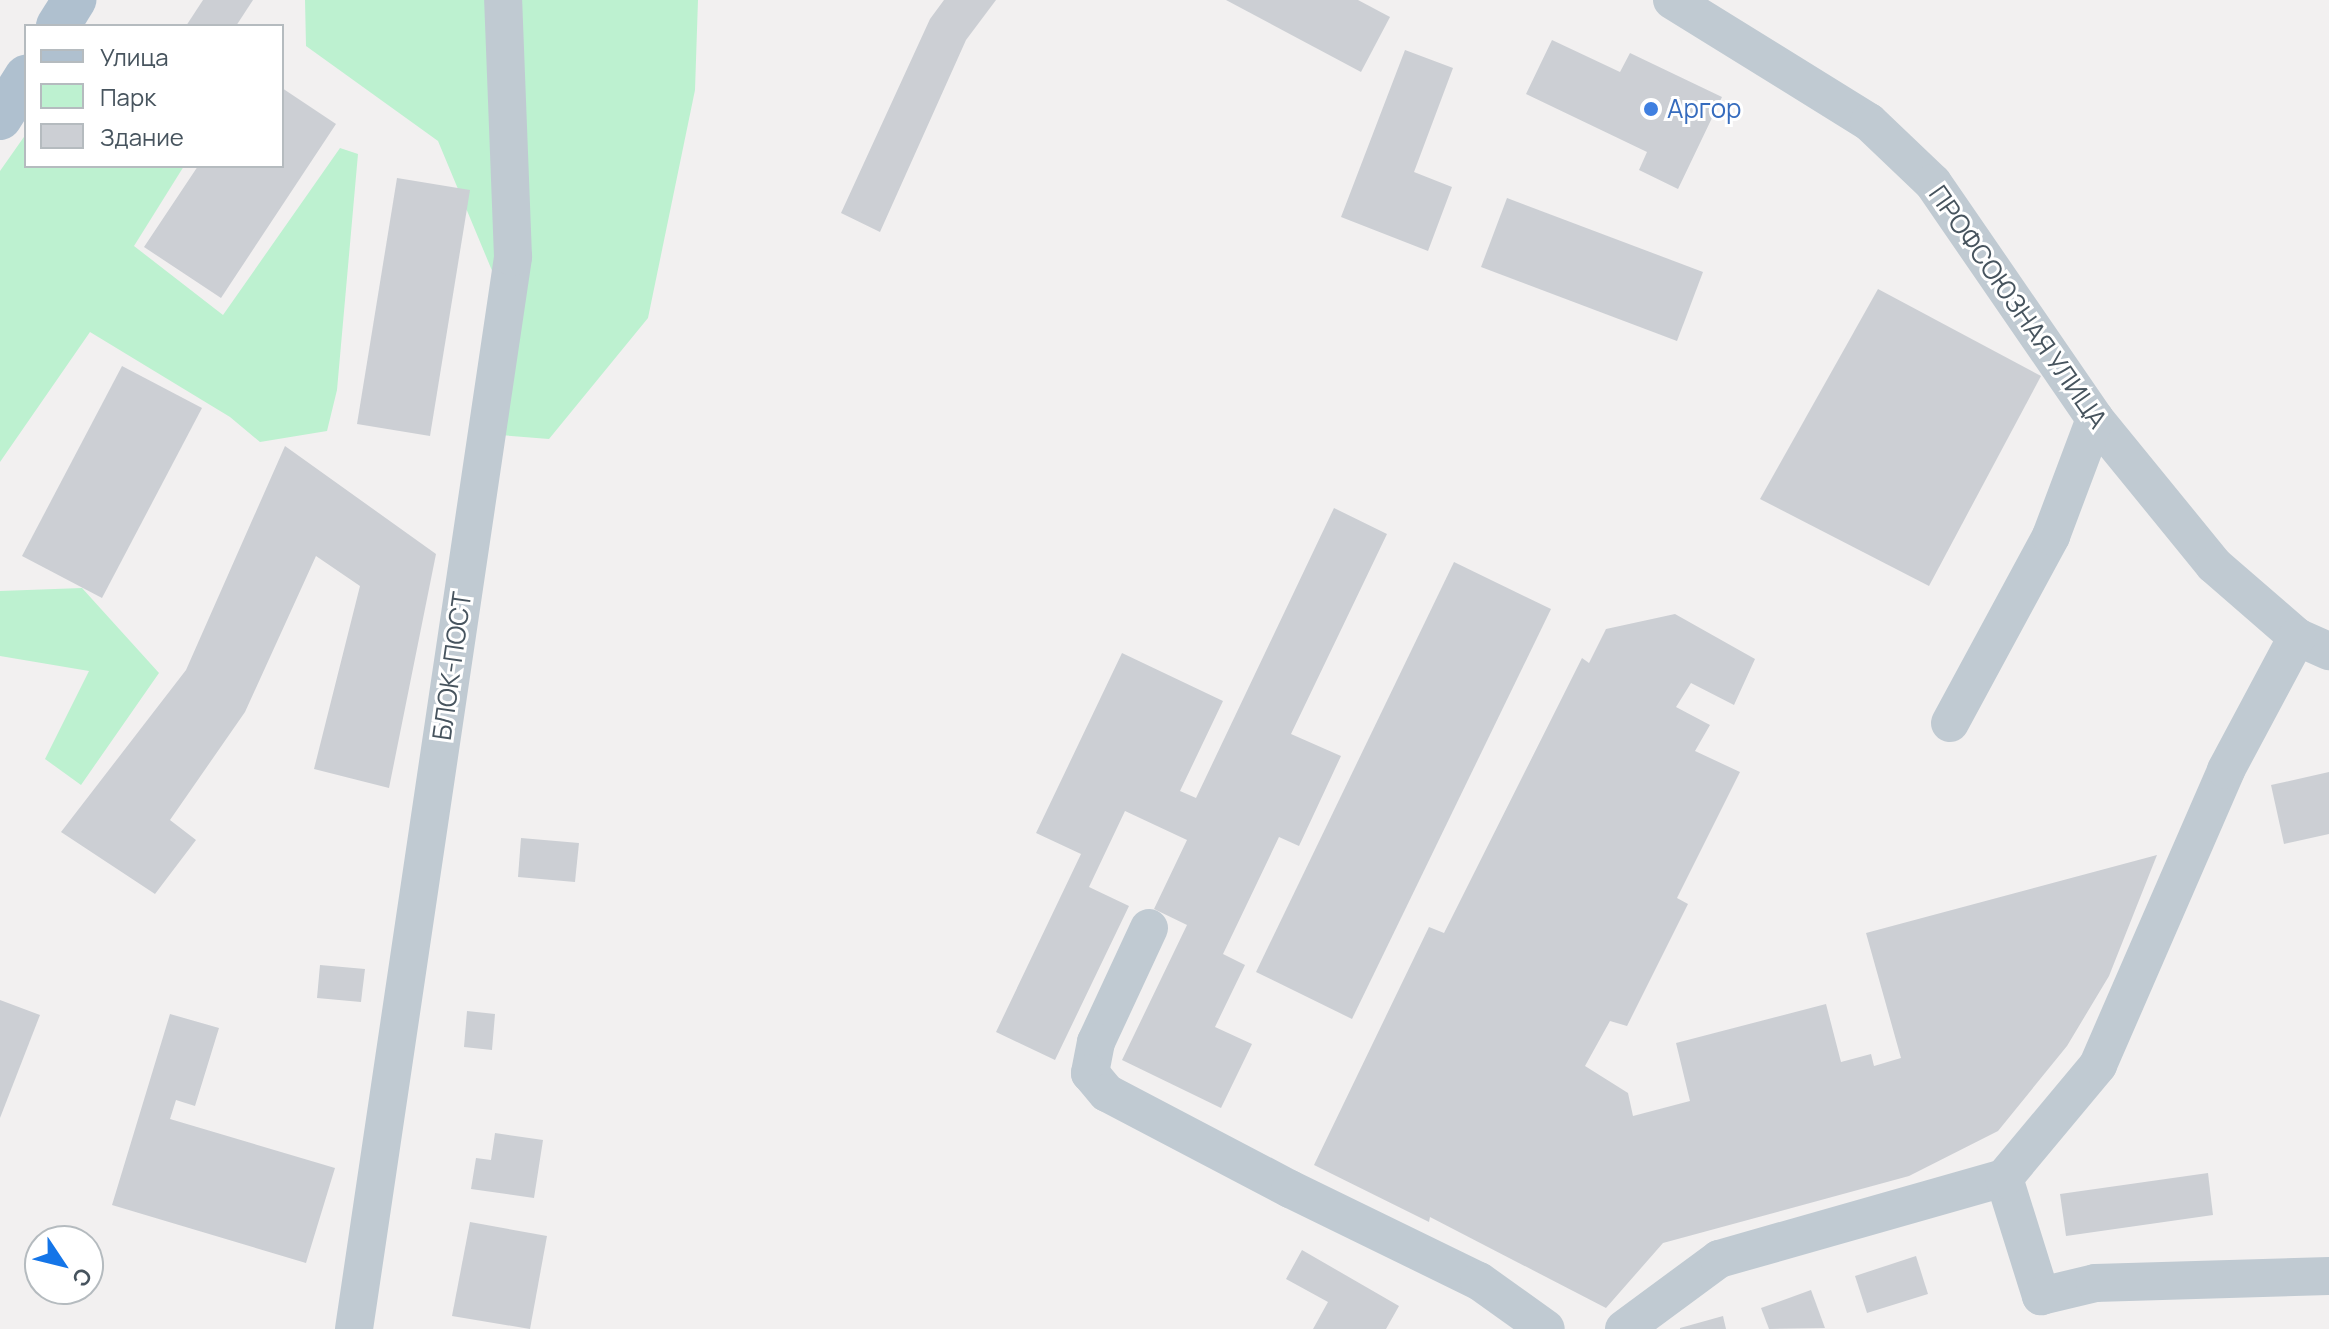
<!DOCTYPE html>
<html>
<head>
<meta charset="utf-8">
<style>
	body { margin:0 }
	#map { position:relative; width:2329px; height:1329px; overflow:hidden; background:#f2f0f0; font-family:Manrope,sans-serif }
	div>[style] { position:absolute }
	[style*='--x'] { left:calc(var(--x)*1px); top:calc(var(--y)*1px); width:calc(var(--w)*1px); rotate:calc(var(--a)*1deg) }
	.green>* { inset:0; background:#bdf1d0 }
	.building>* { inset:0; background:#cccfd4 }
	.minor>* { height:38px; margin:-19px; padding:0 19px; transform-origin:19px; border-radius:19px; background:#c0cad2 }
	.major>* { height:44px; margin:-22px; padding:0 22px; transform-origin:22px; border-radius:22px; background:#afc0cf }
	.dots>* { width:22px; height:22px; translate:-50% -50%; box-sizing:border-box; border:4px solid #fff; border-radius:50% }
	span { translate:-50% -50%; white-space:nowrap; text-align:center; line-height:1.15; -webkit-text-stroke:6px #fff; paint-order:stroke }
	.shop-label { font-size:26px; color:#366cbe }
	.left { translate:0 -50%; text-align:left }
	.street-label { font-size:26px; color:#47545e }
	.legend { position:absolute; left:24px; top:24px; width:260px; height:144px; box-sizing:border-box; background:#fff; border:2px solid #b5bbbf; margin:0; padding:10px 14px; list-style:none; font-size:24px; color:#47545e }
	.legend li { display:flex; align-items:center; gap:16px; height:40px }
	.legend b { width:40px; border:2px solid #b5bbbf }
	.north { position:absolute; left:24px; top:1225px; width:80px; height:80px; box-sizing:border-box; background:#fff; border:2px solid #b5bbbf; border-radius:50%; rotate:125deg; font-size:22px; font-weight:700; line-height:32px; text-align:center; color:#47545e }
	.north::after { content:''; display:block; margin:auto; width:28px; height:36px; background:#1475e8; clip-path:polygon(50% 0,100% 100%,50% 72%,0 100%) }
</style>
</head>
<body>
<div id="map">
	<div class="green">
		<div style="clip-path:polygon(305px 0,698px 0,695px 90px,648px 318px,549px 439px,476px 433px,493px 273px,438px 141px,306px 46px)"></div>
		<div style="clip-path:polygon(26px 134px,26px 166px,184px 166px,134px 246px,223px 315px,340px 148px,358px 154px,337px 390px,327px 431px,260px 442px,230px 417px,90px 332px,0 462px,0 171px)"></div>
		<div style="clip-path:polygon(82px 588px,159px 673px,81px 785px,45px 759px,89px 671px,0 656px,0 591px)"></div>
	</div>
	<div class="building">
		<div style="clip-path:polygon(203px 0,253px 0,236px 26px,186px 26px)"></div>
		<div style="clip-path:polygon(944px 0,996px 0,966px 40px,880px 232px,841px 213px,930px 19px)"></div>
		<div style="clip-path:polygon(1226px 0,1358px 0,1390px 17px,1361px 72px)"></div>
		<div style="clip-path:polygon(1552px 40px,1620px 72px,1630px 53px,1722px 97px,1678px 189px,1639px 170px,1647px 152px,1526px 94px)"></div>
		<div style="clip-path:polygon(1405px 50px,1453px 68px,1414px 172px,1452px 187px,1428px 251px,1341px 217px)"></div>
		<div style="clip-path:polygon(282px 88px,336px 124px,221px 298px,144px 247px,198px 166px,282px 166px)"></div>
		<div style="clip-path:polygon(397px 178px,470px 190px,430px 436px,357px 424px)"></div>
		<div style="clip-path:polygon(1507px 198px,1703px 272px,1677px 341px,1481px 267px)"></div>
		<div style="clip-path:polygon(1878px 289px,2041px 376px,1929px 586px,1760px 499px)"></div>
		<div style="clip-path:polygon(122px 366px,202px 408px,102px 598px,22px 556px)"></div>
		<div style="clip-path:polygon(285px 446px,436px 554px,389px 788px,314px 769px,360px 586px,316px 556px,245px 712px,170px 820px,196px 840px,155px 894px,61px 832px,186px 670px)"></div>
		<div style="clip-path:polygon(1334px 508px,1387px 534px,1291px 734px,1341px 756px,1299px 846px,1279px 837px,1223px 954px,1245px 965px,1215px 1027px,1252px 1044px,1221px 1108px,1122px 1060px,1187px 925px,1154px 909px,1187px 840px,1125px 811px,1089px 887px,1129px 906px,1055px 1060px,996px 1032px,1081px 854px,1036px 833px,1122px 653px,1223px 701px,1180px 791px,1196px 798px)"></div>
		<div style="clip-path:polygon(1454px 562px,1551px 609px,1352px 1019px,1256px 972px)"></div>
		<div style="clip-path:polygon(1675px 614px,1755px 659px,1734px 705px,1691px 683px,1676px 707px,1710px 725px,1695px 751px,1740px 772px,1677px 898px,1688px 904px,1627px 1026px,1610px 1021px,1585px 1066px,1628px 1093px,1633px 1116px,1690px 1101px,1676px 1043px,1826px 1004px,1841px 1062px,1871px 1054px,1874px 1066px,1901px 1058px,1866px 933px,2157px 855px,2109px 976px,2067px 1046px,1998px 1131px,1909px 1176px,1663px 1243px,1606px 1308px,1430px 1217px,1429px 1222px,1314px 1165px,1429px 927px,1444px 933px,1582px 658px,1589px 663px,1606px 629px)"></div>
		<div style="clip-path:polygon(2329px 772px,2329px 834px,2284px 844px,2271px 785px)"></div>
		<div style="clip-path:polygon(521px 838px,579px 843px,575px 882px,518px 877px)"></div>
		<div style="clip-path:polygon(320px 965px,365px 969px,361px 1002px,317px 998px)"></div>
		<div style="clip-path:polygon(0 1000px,40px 1015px,0 1118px)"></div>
		<div style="clip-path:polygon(467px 1011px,495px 1014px,492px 1050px,464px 1047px)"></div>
		<div style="clip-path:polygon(170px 1014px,219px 1028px,195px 1106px,176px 1100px,170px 1119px,335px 1168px,306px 1263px,112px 1205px)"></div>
		<div style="clip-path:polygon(495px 1133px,543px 1140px,534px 1198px,471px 1189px,476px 1158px,491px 1160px)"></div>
		<div style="clip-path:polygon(2208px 1173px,2213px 1215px,2066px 1236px,2060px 1194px)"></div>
		<div style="clip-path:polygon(470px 1222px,547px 1236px,530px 1329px,452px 1316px)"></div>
		<div style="clip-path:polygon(1302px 1250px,1399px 1306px,1386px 1329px,1313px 1329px,1328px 1302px,1286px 1279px)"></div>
		<div style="clip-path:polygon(1916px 1256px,1928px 1294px,1867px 1313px,1855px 1276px)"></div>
		<div style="clip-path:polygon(1811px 1290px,1825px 1328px,1769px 1329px,1761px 1308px)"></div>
		<div style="clip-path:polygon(1723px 1316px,1726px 1329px,1680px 1329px,1680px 1328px)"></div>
	</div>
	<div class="minor">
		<div style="--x:1672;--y:0;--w:232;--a:31.8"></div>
		<div style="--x:1869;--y:122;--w:88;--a:43.6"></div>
		<div style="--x:1933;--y:183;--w:286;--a:55.5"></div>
		<div style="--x:2095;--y:419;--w:188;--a:50.8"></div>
		<div style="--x:2214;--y:565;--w:110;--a:40.9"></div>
		<div style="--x:2297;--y:637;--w:35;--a:24"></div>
		<div style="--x:1950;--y:723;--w:213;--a:-61.6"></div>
		<div style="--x:2051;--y:536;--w:125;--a:-69.4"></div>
		<div style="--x:1149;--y:928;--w:126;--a:114.9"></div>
		<div style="--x:1096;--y:1042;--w:32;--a:101"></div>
		<div style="--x:1090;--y:1073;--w:26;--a:50"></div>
		<div style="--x:1107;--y:1093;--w:207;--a:27.7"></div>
		<div style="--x:1290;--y:1189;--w:210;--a:26"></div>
		<div style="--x:1479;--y:1281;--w:82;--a:35.6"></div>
		<div style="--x:2004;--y:1178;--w:124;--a:72.6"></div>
		<div style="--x:2041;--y:1296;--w:56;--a:-13.5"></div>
		<div style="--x:2095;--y:1283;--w:234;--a:-1.7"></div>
		<div style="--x:354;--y:1329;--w:1084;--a:-81.56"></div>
		<div style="--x:513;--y:257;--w:257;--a:-92.2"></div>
		<div style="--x:1624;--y:1329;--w:118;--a:-36.4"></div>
		<div style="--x:1719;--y:1259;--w:296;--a:-15.9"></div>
		<div style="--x:2004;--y:1178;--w:147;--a:-50.2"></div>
		<div style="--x:2098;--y:1065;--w:322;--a:-66.5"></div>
		<div style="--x:2226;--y:770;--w:151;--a:-61.9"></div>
	</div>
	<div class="major">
		<div style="--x:58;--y:26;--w:31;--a:-58"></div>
		<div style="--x:0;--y:118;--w:49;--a:-57.6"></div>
	</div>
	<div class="dots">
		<div style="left:1651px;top:109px;background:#3f7fe0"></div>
	</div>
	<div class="shop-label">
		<span class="left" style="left:1667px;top:109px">Аргор</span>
	</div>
	<div class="street-label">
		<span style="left:2018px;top:307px;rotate:55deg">ПРОФСОЮЗНАЯ УЛИЦА</span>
		<span style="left:452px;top:666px;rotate:-82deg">БЛОК-ПОСТ</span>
	</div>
	<ul class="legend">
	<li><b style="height:10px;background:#afc0cf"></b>Улица</li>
	<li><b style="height:22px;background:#bdf1d0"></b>Парк</li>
	<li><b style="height:22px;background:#cccfd4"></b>Здание</li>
	</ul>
	<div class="north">С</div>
</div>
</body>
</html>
